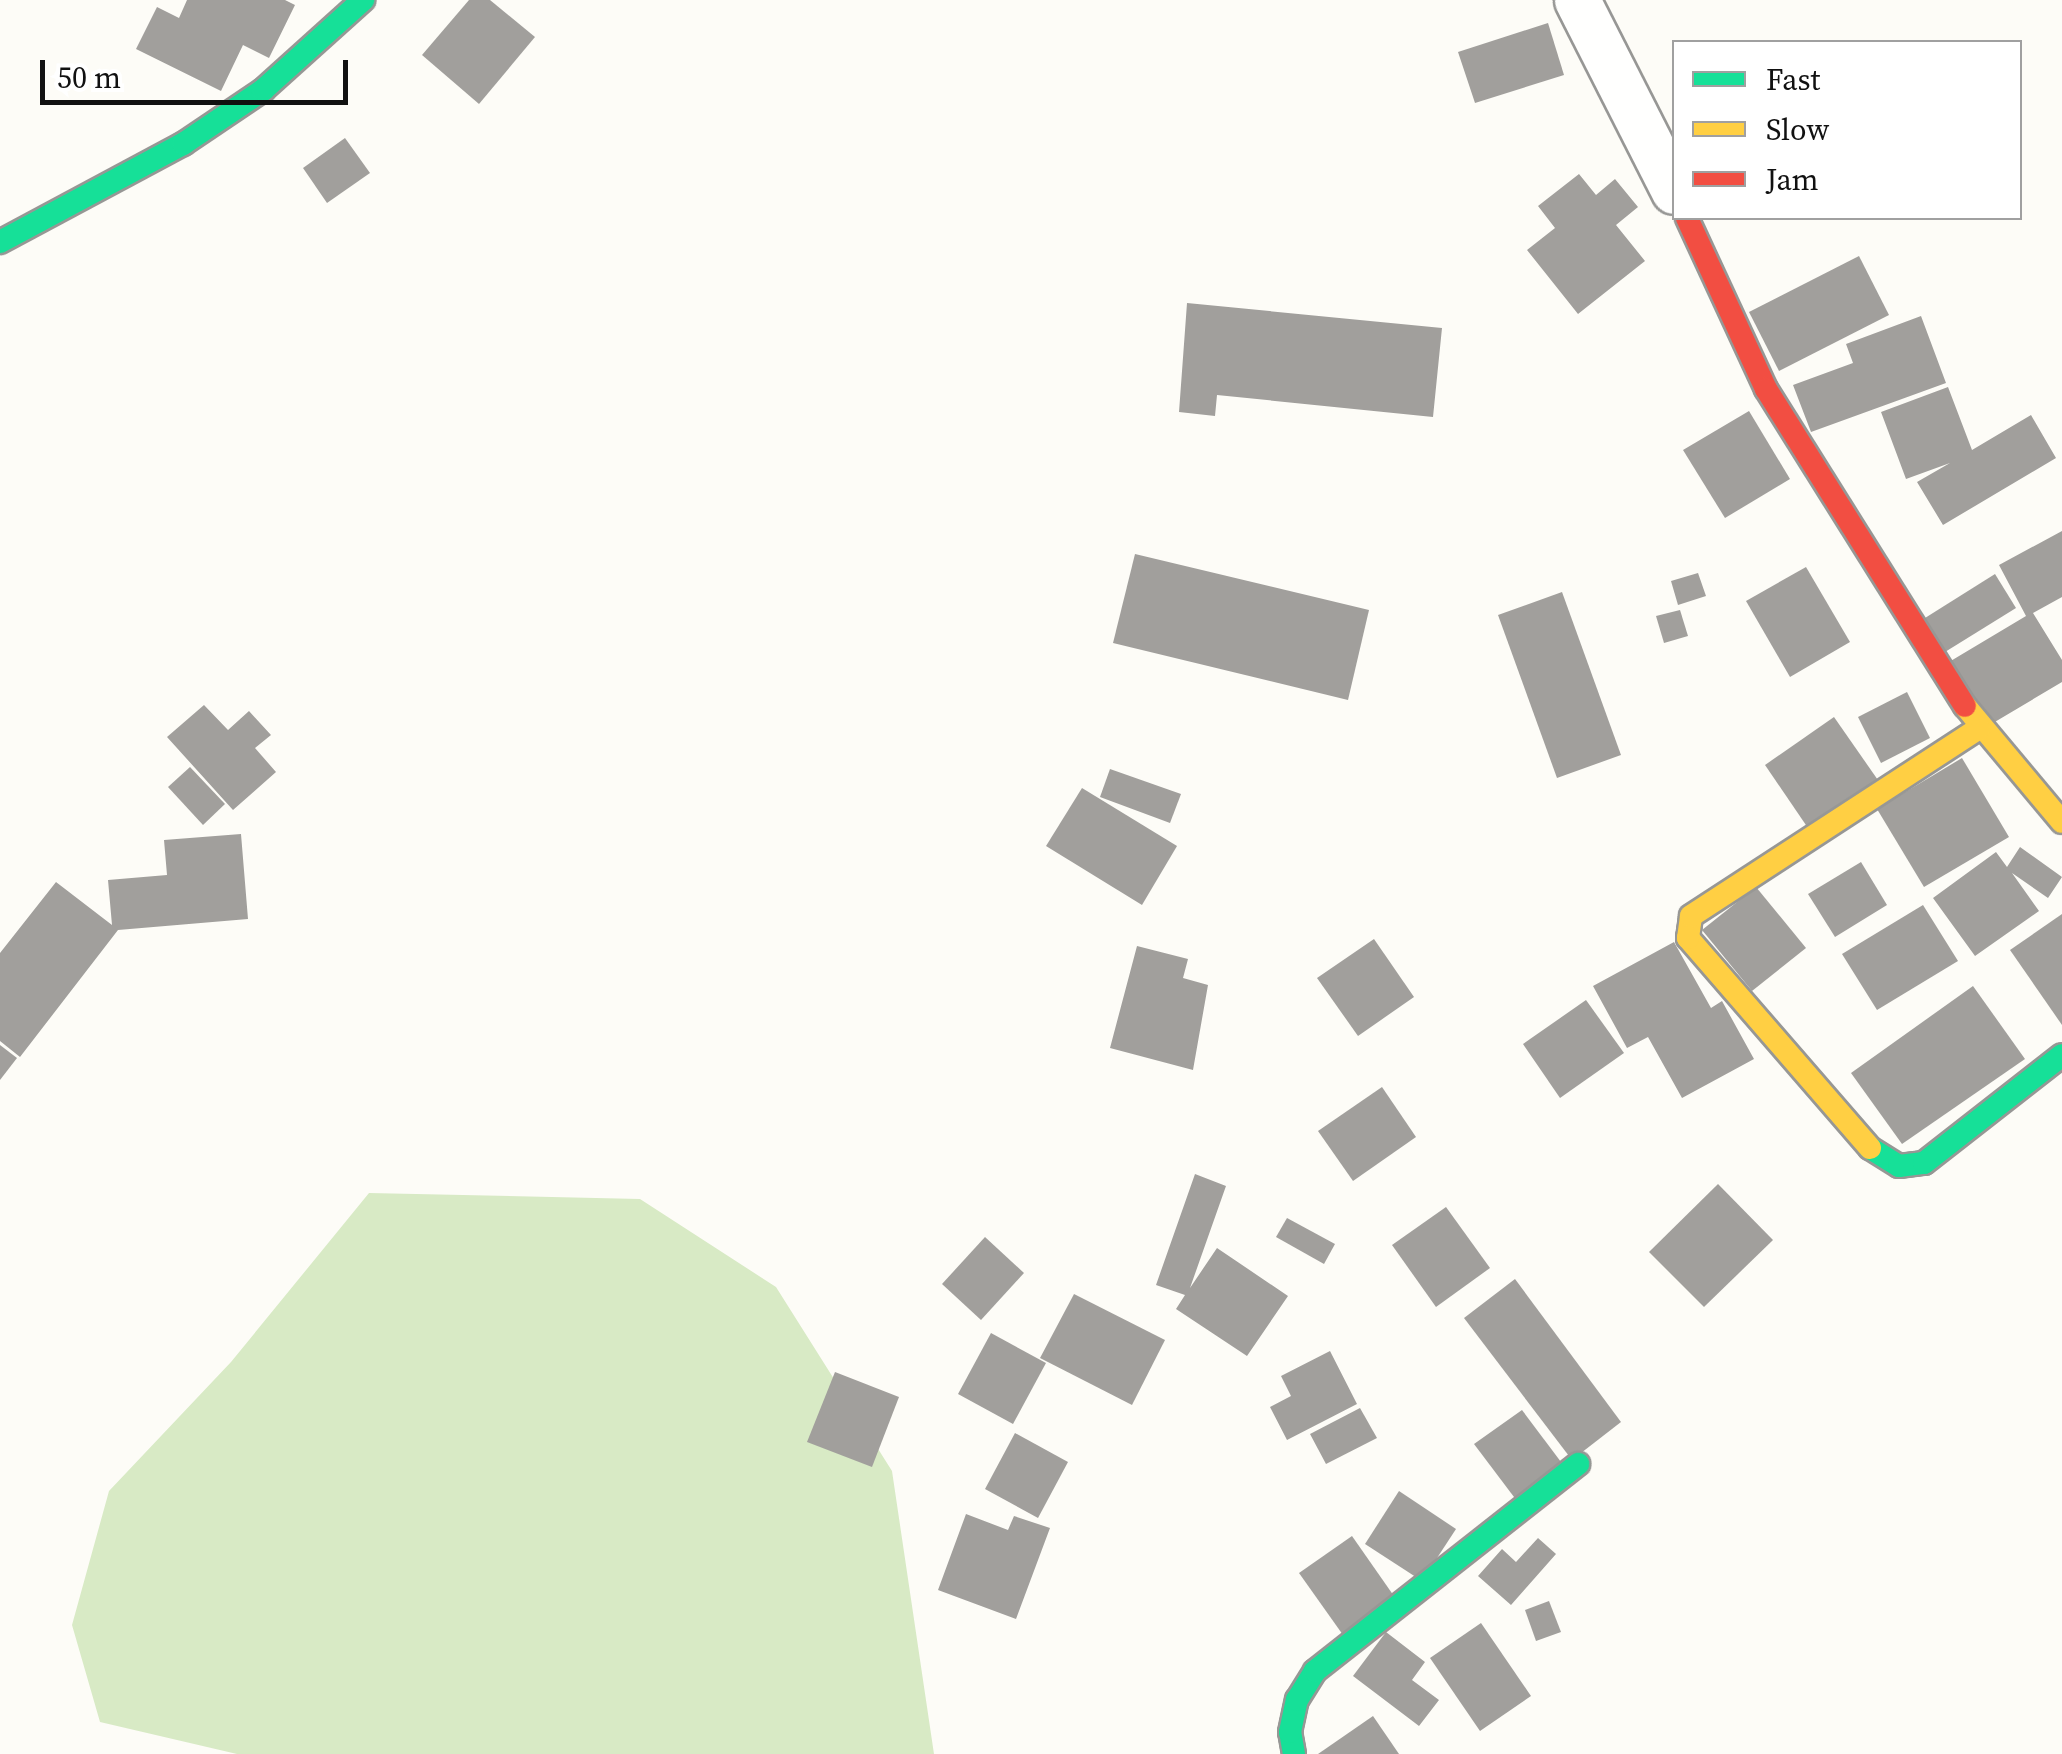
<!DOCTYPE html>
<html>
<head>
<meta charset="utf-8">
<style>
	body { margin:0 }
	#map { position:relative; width:2062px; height:1754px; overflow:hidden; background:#fdfcf7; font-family:"Source Serif 4",serif }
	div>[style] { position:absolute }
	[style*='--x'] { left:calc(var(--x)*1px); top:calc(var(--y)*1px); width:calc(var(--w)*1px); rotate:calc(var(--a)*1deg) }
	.forest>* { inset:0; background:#d8eac5 }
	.building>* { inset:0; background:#a19f9c }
	.roads { filter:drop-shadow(2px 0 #979795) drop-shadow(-2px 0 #979795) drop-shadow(0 2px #979795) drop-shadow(0 -2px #979795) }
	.street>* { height:45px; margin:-22.5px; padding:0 22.5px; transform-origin:22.5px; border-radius:22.5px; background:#fffffe }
	.fast>* { height:22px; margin:-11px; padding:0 11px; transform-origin:11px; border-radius:11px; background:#16e098 }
	.slow>* { height:22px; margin:-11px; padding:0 11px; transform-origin:11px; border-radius:11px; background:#ffcf43 }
	.jam>* { height:22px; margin:-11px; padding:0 11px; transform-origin:11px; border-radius:11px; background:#f24e42 }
	span { translate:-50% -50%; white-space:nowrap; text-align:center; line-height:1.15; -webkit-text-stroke:10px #fff; paint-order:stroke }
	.legend { position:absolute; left:1672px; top:40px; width:350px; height:180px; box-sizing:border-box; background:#fff; border:2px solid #a0a0a0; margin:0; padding:12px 18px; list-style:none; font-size:30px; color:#111 }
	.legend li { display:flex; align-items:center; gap:20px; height:50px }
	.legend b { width:50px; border:2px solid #a0a0a0 }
	.scale { position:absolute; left:40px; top:60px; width:308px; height:45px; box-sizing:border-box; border:5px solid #111; border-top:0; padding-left:12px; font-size:30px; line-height:35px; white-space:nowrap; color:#111; -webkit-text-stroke:8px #fff; paint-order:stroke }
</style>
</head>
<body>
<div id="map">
	<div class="forest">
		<div style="clip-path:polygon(369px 1193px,640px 1199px,776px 1287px,892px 1471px,934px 1754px,237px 1754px,100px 1722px,72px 1625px,109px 1491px,231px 1362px)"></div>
	</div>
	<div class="building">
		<div style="clip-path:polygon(187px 0,285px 0,295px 5px,269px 58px,243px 45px,221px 91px,136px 49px,157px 7px,179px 18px)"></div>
		<div style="clip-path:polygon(469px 0,490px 0,535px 37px,479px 104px,422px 55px)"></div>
		<div style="clip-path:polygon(1548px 23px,1564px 75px,1475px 103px,1458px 52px)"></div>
		<div style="clip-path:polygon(345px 138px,370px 173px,327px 203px,303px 168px)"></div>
		<div style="clip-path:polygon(1579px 174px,1596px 195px,1615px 179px,1638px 207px,1616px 225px,1645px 261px,1578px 314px,1527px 250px,1555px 228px,1538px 206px)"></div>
		<div style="clip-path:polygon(1859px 256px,1889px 315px,1779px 371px,1749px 312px)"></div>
		<div style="clip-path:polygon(1187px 303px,1442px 328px,1433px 417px,1217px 395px,1215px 416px,1179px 412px)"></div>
		<div style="clip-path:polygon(1921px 316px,1946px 383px,1811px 432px,1793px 385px,1853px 363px,1846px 344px)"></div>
		<div style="clip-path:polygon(1948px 387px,1972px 450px,2031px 415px,2056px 458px,1943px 525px,1917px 482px,1950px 463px,1906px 479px,1881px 412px)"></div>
		<div style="clip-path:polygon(1749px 411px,1790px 479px,1725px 518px,1683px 450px)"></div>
		<div style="clip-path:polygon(2062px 531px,2062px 597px,2033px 613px,2062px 660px,2062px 682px,1988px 726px,1949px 662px,2026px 616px,1999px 565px)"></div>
		<div style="clip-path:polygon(1135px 554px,1369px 610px,1348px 700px,1113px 643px)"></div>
		<div style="clip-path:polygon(1806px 567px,1850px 642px,1790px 677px,1746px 601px)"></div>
		<div style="clip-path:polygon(1698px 573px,1706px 596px,1678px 605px,1671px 581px)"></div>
		<div style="clip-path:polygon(1995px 574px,2016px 608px,1945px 652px,1925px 618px)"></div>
		<div style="clip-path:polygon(1562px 592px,1621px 755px,1557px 778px,1498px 615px)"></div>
		<div style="clip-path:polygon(1680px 610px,1688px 636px,1664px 643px,1656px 616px)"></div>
		<div style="clip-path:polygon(1907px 692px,1930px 738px,1881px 763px,1858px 717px)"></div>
		<div style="clip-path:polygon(204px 705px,228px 730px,249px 711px,271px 735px,255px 748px,276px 772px,233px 810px,167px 737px)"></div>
		<div style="clip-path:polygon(1834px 717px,1880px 783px,1810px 831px,1765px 765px)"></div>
		<div style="clip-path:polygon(1962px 758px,2009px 837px,1924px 887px,1877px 809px)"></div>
		<div style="clip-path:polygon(190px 767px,225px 804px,203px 825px,168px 787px)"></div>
		<div style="clip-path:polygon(1110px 769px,1181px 794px,1170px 823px,1100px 797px)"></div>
		<div style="clip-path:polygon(1082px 788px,1177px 846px,1142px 905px,1046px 846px)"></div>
		<div style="clip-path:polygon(241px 834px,248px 919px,118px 930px,20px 1057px,0 1041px,0 953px,56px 882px,112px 925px,108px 880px,167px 875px,164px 840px)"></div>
		<div style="clip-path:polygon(2020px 847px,2062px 877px,2048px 898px,2012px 873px,2039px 911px,1975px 956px,1933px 898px,1996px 852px,2007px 867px)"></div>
		<div style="clip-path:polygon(1861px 862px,1887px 905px,1835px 937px,1808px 894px)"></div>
		<div style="clip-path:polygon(1756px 887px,1806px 948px,1752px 991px,1702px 930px)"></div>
		<div style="clip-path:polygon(1923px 905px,1958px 961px,1877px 1010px,1842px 954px)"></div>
		<div style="clip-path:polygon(2062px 914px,2062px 1025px,2010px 950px)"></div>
		<div style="clip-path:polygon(1374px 939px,1414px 997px,1358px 1036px,1317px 978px)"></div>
		<div style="clip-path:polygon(1674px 942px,1711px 1008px,1722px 1001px,1754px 1059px,1682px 1098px,1648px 1037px,1627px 1048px,1593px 986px)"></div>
		<div style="clip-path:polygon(1137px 946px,1188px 959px,1183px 978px,1208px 985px,1193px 1070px,1110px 1048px)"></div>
		<div style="clip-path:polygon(1973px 986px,2025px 1059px,1902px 1144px,1851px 1073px)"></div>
		<div style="clip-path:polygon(1586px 1000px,1624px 1053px,1560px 1098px,1523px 1044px)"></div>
		<div style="clip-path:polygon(0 1045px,17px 1058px,0 1080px)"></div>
		<div style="clip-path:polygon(1382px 1087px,1416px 1137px,1353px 1181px,1318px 1131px)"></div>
		<div style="clip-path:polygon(1195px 1174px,1226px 1186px,1190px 1288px,1217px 1248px,1288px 1296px,1247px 1356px,1176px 1309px,1185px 1295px,1156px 1285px)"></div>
		<div style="clip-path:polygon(1718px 1184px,1773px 1240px,1704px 1307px,1649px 1252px)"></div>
		<div style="clip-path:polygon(1446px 1207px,1490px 1268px,1436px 1307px,1392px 1245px)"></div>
		<div style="clip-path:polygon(1287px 1218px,1335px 1244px,1324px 1264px,1276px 1237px)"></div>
		<div style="clip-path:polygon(985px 1237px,1024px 1273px,981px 1320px,942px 1284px)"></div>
		<div style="clip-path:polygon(1515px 1279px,1621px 1422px,1572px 1460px,1464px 1318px)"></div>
		<div style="clip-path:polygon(1074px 1294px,1165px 1340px,1132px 1405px,1040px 1358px)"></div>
		<div style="clip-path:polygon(991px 1333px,1046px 1363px,1013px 1424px,958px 1394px)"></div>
		<div style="clip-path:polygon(1330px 1351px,1357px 1404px,1287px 1440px,1270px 1407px,1291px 1396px,1281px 1376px)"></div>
		<div style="clip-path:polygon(835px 1372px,899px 1397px,872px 1467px,807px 1442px)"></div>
		<div style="clip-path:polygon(1360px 1408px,1377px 1438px,1326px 1464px,1310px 1434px)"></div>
		<div style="clip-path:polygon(1522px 1410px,1564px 1466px,1517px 1501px,1474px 1444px)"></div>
		<div style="clip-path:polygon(1015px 1433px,1068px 1462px,1038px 1518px,985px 1489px)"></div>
		<div style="clip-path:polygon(1399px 1491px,1456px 1529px,1422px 1581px,1365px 1544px)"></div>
		<div style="clip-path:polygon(966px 1514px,1008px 1530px,1014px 1516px,1050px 1528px,1016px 1619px,938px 1590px)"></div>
		<div style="clip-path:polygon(1352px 1536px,1396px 1599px,1343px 1635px,1299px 1573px)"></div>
		<div style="clip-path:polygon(1538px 1538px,1556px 1554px,1511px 1605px,1478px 1576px,1502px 1549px,1516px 1562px)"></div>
		<div style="clip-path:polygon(1549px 1601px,1561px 1632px,1536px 1641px,1525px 1610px)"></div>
		<div style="clip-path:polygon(1481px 1623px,1531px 1696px,1480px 1731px,1430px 1658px)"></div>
		<div style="clip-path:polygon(1386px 1632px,1425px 1662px,1412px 1680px,1439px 1700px,1419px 1726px,1353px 1676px)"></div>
		<div style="clip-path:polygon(1373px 1716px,1399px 1754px,1318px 1754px)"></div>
	</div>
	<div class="roads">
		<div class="street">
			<div style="--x:1577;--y:0;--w:214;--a:63.1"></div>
		</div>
		<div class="fast">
			<div style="--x:0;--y:242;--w:208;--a:-28.2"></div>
			<div style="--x:183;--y:144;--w:97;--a:-34"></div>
			<div style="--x:263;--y:90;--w:135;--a:-42"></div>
			<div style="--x:1870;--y:1148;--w:34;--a:32"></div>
			<div style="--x:1899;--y:1166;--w:25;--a:-7"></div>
			<div style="--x:1924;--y:1163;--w:175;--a:-38"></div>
			<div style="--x:1294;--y:1754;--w:22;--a:-100"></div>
			<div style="--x:1290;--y:1732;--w:33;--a:-78"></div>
			<div style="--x:1297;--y:1700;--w:34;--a:-58"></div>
			<div style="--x:1315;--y:1671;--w:335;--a:-38.2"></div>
		</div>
		<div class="slow">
			<div style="--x:1965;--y:706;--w:151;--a:50.1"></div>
			<div style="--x:1870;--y:1148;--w:278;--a:-130.9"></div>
			<div style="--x:1688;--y:938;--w:22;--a:-82"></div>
			<div style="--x:1691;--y:916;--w:344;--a:-33.1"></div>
		</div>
		<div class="jam">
			<div style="--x:1687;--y:218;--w:188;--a:65.2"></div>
			<div style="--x:1766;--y:389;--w:374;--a:57.9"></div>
		</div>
	</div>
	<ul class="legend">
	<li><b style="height:12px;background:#16e098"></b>Fast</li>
	<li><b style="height:12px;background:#ffcf43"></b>Slow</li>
	<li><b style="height:12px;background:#f24e42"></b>Jam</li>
	</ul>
	<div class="scale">50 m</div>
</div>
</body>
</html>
